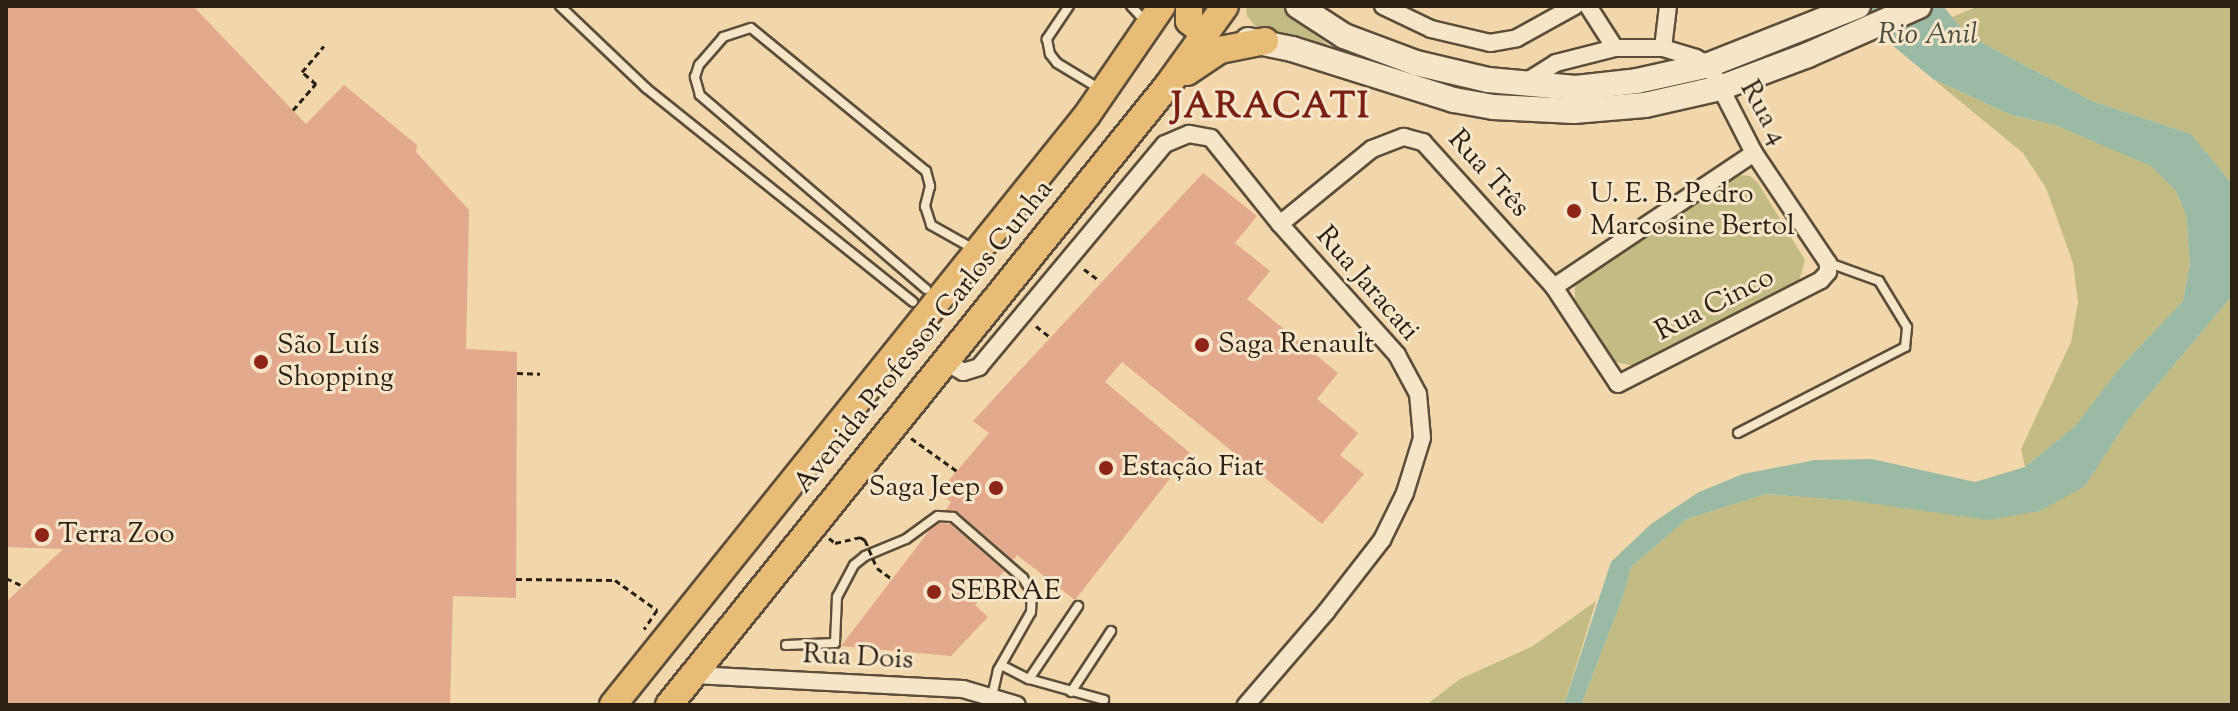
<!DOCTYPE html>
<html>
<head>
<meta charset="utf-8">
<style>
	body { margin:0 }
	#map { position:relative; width:2238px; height:711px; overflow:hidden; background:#f1d7ab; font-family:"Sorts Mill Goudy",serif }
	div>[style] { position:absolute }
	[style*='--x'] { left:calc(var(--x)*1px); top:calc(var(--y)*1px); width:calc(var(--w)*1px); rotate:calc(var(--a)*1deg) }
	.green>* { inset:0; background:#c2bc84 }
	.water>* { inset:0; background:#9bbaa6 }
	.building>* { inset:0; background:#e3a98c }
	.path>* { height:3px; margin-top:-1.5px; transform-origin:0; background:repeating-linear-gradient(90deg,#2a2114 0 6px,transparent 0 10px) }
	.roads { filter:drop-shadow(2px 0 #5c4e3a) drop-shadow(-2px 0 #5c4e3a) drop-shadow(0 2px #5c4e3a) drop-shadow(0 -2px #5c4e3a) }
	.service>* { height:8px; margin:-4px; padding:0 4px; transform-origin:4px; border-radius:4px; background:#f6e5c8 }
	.minor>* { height:16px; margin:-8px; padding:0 8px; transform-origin:8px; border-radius:8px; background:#f6e5c8 }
	.secondary>* { height:24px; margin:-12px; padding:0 12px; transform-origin:12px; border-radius:12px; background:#f6e5c8 }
	.primary>* { height:26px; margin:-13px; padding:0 13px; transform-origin:13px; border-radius:13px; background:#e8bc76 }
	.path-bridge>* { height:3px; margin-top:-1.5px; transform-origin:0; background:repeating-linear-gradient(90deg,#2a2114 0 6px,transparent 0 10px) }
	.dots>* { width:22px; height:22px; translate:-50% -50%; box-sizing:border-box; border:4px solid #f6e5c8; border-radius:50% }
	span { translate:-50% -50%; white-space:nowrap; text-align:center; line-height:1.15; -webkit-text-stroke:6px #f6e5c8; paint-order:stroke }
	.street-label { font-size:28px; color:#2a2114 }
	.poi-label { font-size:28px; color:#2a2114 }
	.left { translate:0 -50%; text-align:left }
	.right { translate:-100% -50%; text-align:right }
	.water-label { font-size:30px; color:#4c4f40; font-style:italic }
	.district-label { font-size:36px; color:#7a1f14; font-weight:700; letter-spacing:2px }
	.frame { position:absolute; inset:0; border:8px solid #2a2114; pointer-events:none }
</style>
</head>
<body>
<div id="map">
	<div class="green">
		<div style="clip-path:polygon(1246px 6px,1282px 6px,1335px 51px,1257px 28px,1247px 16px)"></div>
		<div style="clip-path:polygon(1979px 6px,2232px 6px,2232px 184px,2191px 134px,2092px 101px,1966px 34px,1952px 17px)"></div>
		<div style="clip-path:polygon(1933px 79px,2011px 115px,2055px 125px,2151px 165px,2176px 191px,2186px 215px,2190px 264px,2183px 301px,2122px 365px,2075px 426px,2025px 467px,2021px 449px,2071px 342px,2078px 302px,2073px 263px,2046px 188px,2023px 153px)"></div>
		<div style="clip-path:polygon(1740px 175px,1750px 176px,1758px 183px,1805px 260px,1799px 282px,1634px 366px,1615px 362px,1575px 299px,1575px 283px)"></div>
		<div style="clip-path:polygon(2232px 296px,2232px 705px,1581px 705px,1623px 597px,1631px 567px,1687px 519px,1766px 494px,1855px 501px,2085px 486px,2128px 420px)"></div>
		<div style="clip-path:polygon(1596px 601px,1564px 705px,1426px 705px,1460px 679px,1533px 646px)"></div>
	</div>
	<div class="water">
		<div style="clip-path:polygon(1865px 6px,1943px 6px,1966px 34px,2092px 101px,2191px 134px,2232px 184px,2232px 296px,2128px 420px,2085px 486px,2040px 511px,1988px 520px,1855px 501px,1766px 494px,1687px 519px,1631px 567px,1623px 597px,1581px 705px,1564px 705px,1611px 562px,1651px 524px,1699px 492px,1743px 474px,1815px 460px,1872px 459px,1975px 482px,2025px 467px,2075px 426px,2122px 365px,2183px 301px,2190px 264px,2186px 215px,2176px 191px,2151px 166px,2055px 125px,2011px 115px,1933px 79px,1892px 45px)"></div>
	</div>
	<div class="building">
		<div style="clip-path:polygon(6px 6px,193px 6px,306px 124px,344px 85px,417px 145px,416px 152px,469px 210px,466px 349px,517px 352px,516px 598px,453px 596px,450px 705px,6px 705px,6px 602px,63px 549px,6px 547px)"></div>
		<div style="clip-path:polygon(1203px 173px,1257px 216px,1235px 243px,1270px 271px,1247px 299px,1338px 373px,1317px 399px,1358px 433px,1340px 455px,1364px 474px,1322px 524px,1122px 362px,1105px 382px,1190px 453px,1075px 600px,1017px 555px,1013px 560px,958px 512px,946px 510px,951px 502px,939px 492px,989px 433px,973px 421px)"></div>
		<div style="clip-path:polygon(940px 523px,950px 524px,1004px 571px,975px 605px,988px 617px,951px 656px,841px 646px,929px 531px)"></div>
	</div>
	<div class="path">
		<div style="--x:6;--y:107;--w:1;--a:0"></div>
		<div style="--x:293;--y:110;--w:35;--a:-49"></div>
		<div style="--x:316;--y:84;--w:18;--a:-139"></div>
		<div style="--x:302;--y:72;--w:34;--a:-50"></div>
		<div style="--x:1084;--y:269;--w:20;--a:37"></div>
		<div style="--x:1036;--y:326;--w:16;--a:38"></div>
		<div style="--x:517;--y:373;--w:23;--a:2"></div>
		<div style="--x:911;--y:438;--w:57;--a:35.7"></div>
		<div style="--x:829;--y:538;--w:8;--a:40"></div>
		<div style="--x:835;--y:543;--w:26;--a:-13"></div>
		<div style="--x:860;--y:537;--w:6;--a:31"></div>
		<div style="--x:877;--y:568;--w:19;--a:36"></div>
		<div style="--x:6;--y:578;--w:19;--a:25"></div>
		<div style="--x:516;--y:579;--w:99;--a:0.6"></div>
		<div style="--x:615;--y:580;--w:52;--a:35.5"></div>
		<div style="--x:657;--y:610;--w:23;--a:124"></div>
	</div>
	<div class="roads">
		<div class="service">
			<div style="--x:560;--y:6;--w:119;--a:43.6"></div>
			<div style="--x:646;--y:88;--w:342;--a:38.7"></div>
			<div style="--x:1069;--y:6;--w:40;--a:124"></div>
			<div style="--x:1047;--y:39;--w:15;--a:79"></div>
			<div style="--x:1050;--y:54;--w:11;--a:52"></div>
			<div style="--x:1057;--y:63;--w:50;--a:31.2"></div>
			<div style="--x:1131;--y:6;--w:23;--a:47"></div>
			<div style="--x:926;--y:289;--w:298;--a:-139.4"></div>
			<div style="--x:700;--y:95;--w:19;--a:-106"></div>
			<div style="--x:695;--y:77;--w:13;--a:-72"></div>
			<div style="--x:699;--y:65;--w:37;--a:-49"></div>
			<div style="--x:723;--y:37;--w:29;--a:-18"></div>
			<div style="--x:751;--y:28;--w:226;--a:39.3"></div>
			<div style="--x:926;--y:171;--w:16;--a:75"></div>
			<div style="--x:930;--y:186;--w:21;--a:104"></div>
			<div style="--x:925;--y:206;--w:20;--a:72"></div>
			<div style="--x:931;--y:225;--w:49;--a:29.2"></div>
			<div style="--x:1738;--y:433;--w:188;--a:-27.2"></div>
			<div style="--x:1905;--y:347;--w:20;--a:-84"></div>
			<div style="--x:1907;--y:327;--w:54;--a:-121.3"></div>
			<div style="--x:1879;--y:281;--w:53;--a:-160.2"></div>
			<div style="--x:786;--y:645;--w:49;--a:-2.3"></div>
			<div style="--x:835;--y:643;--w:46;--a:-87.5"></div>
			<div style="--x:837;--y:597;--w:36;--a:-62"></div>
			<div style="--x:854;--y:565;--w:14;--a:-39"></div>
			<div style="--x:865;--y:556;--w:44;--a:-22.5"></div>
			<div style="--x:906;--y:539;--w:39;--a:-36"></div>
			<div style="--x:938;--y:516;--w:15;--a:4"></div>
			<div style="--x:953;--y:517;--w:93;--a:41.1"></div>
			<div style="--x:1023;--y:578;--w:17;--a:59"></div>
			<div style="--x:1032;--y:593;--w:19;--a:93"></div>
			<div style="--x:1031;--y:612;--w:67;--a:119.6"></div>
			<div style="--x:998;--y:670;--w:27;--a:103"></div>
			<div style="--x:1001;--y:665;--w:31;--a:27"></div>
			<div style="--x:1029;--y:679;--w:78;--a:15.6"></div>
			<div style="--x:1029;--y:679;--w:88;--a:-56.1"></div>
			<div style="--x:1071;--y:692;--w:73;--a:-56.7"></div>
		</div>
		<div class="minor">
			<div style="--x:1383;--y:6;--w:53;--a:25.6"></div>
			<div style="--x:1431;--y:29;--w:61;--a:13.3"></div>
			<div style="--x:1490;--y:43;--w:27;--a:-10"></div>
			<div style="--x:1517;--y:38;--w:66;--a:-28.9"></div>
			<div style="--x:1588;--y:6;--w:50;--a:57.3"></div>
			<div style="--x:1663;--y:48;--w:42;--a:-83.2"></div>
			<div style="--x:1280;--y:224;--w:119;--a:-39.2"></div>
			<div style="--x:1372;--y:149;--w:34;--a:-21"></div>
			<div style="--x:1404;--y:137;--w:20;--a:15"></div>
			<div style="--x:1423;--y:142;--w:195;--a:47.9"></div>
			<div style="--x:1554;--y:287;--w:116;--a:56.6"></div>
			<div style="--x:1618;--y:384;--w:228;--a:-27.1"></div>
			<div style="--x:1821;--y:280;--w:11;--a:-49"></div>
			<div style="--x:1828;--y:272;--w:9;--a:-90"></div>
			<div style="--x:1828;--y:263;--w:133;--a:-123.9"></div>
			<div style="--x:1754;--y:153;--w:99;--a:-117.1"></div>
			<div style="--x:1709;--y:65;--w:15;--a:-152"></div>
			<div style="--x:1696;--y:58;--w:34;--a:-163"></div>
			<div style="--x:1663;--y:48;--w:48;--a:180"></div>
			<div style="--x:1615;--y:48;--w:61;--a:165.7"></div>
			<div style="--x:1556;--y:63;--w:40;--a:148"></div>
			<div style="--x:1554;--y:287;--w:241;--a:-33.8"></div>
			<div style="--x:946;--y:362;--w:20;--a:30"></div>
			<div style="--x:963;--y:372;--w:17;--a:-17"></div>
			<div style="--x:979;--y:367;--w:290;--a:-50.2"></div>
			<div style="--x:1165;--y:144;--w:26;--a:-23"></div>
			<div style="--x:1189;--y:134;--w:22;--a:10"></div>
			<div style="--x:1211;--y:138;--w:110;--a:51.3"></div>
			<div style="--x:1280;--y:224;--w:176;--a:48.2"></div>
			<div style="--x:1397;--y:355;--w:44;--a:61.7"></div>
			<div style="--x:1418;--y:394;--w:44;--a:84.8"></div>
			<div style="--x:1422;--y:438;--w:58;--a:107.2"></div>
			<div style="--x:1405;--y:493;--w:52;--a:116.1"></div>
			<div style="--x:1382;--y:540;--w:91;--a:127.9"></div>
			<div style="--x:1326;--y:612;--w:123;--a:130.7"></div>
			<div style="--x:694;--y:675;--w:269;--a:3"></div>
			<div style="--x:963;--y:689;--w:56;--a:16.5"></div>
		</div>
		<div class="secondary">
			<div style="--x:1298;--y:6;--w:55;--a:33.1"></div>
			<div style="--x:1344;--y:36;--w:77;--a:20.6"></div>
			<div style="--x:1416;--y:63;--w:74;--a:13.3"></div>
			<div style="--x:1488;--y:80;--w:88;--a:5.2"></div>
			<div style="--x:1576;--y:88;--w:61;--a:-6.5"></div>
			<div style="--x:1637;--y:81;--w:74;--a:-12.5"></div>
			<div style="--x:1709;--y:65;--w:160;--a:-21.6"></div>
			<div style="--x:1248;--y:40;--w:45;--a:11.6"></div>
			<div style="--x:1292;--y:49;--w:170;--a:17.5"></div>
			<div style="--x:1454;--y:100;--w:40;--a:10"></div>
			<div style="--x:1493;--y:107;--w:81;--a:2.8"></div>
			<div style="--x:1574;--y:111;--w:71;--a:-4.8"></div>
			<div style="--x:1645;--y:105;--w:77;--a:-12.8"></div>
			<div style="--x:1720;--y:88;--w:94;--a:-20.6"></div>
			<div style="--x:1808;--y:55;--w:121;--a:-23.8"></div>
		</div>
		<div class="primary">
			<div style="--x:1189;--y:6;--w:15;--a:90"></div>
			<div style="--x:1189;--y:21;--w:22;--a:39"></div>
			<div style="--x:1187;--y:72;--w:40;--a:-34"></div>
			<div style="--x:1220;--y:50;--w:46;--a:-11.3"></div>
			<div style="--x:613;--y:705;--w:757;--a:-51.22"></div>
			<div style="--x:1087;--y:115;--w:132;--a:-55.5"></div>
			<div style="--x:669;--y:705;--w:796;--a:-51.17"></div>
			<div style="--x:1168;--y:85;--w:97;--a:-54.2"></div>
		</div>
	</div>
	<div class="path-bridge">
		<div style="--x:865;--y:540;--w:30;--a:67"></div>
	</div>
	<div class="dots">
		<div style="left:1574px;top:211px;background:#8f2418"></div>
		<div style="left:1202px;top:345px;background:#8f2418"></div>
		<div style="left:261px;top:362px;background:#8f2418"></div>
		<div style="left:1106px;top:468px;background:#8f2418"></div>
		<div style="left:996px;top:488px;background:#8f2418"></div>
		<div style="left:42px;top:535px;background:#8f2418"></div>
		<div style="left:934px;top:592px;background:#8f2418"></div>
	</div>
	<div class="street-label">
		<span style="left:1763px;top:113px;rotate:61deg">Rua 4</span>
		<span style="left:1488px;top:174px;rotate:48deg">Rua Três</span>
		<span style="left:1367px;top:284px;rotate:49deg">Rua Jaracati</span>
		<span style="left:1715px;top:305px;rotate:-27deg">Rua Cinco</span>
		<span style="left:924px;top:337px;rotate:-51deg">Avenida Professor Carlos Cunha</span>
		<span style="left:858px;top:658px;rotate:3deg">Rua Dois</span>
	</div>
	<div class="poi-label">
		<span class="left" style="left:1590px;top:211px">U. E. B. Pedro<br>Marcosine Bertol</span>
		<span class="left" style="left:1218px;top:345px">Saga Renault</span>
		<span class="left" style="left:277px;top:362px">São Luís<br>Shopping</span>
		<span class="left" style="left:1122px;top:468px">Estação Fiat</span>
		<span class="right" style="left:980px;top:488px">Saga Jeep</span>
		<span class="left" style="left:58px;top:535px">Terra Zoo</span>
		<span class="left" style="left:950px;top:592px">SEBRAE</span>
	</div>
	<div class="water-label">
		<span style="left:1928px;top:36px">Rio Anil</span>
	</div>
	<div class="district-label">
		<span style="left:1271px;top:109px">JARACATI</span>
	</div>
	<div class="frame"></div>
</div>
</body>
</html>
